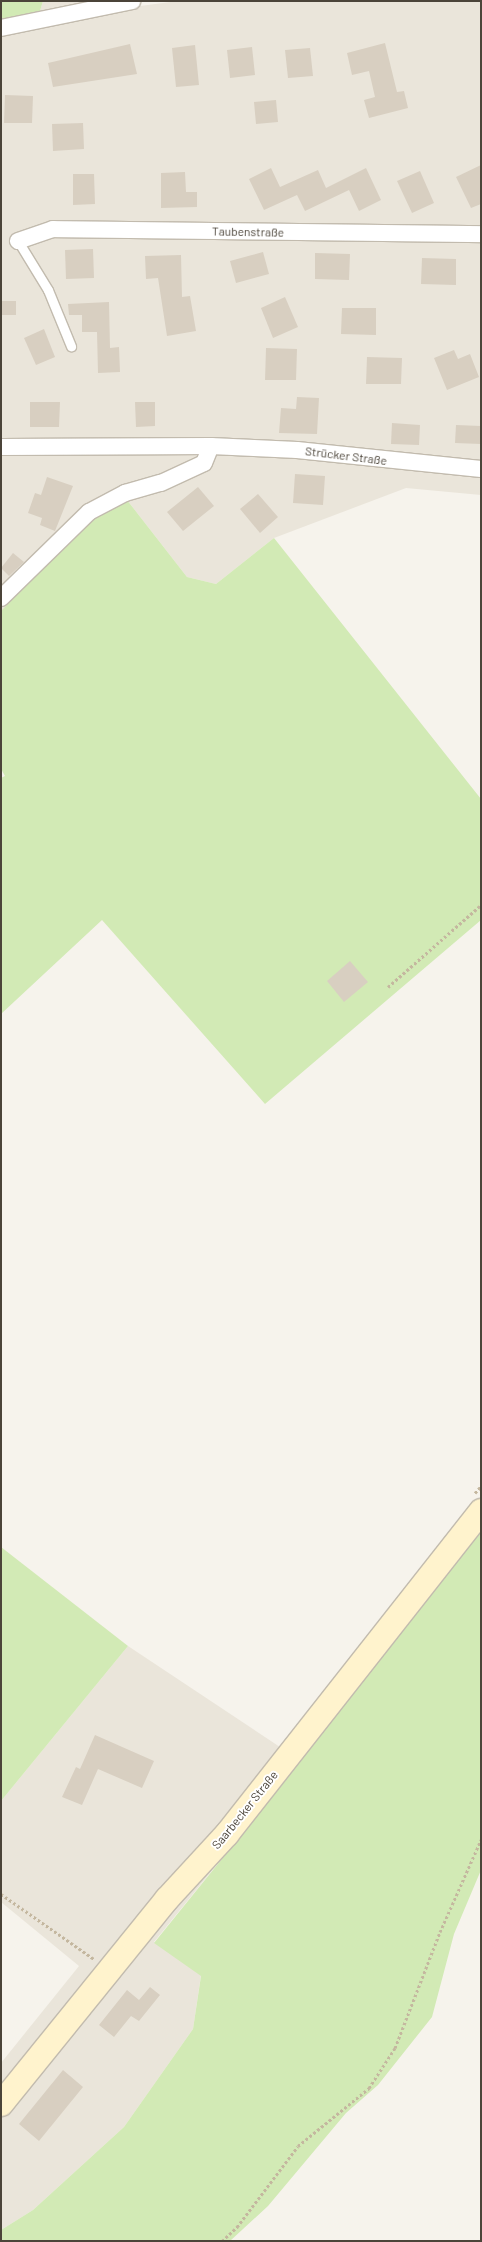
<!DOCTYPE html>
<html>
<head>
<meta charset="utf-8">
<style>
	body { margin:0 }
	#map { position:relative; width:482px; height:2242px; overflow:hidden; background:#f6f3ec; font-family:Barlow,sans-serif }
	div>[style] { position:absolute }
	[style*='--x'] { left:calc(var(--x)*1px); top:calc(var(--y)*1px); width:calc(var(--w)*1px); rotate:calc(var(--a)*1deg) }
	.residential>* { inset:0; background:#eae5da }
	.green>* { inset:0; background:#d2eab5 }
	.building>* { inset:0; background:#d8cfc1 }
	.path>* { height:3px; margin-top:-1.5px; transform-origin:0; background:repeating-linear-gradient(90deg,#c4b79f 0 2.5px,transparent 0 5px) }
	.roads { filter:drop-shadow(1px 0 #c2bbae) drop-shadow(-1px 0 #c2bbae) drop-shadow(0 1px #c2bbae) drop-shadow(0 -1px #c2bbae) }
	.lane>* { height:9px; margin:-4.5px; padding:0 4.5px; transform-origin:4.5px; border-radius:4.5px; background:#fff }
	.street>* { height:16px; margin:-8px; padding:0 8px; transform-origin:8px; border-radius:8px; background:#fff }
	.secondary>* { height:24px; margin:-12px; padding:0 12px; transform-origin:12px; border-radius:12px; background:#fff3cd }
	span { translate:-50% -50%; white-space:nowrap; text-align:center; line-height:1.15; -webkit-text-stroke:4px #fff; paint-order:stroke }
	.street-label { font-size:12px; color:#4b4439 }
	.frame { position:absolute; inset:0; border:2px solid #4b4439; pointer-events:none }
</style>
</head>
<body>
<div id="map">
	<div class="residential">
		<div style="clip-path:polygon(43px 1px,104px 1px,39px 14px)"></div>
		<div style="clip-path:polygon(178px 1px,481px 1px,481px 495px,406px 488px,274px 538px,216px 584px,187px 577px,127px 500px,1px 611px,1px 34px,125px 8px)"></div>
		<div style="clip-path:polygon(128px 1646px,301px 1761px,154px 1942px,201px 1975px,193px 2029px,124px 2127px,33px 2210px,1px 2230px,1px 2063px,79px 1966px,1px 1902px,1px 1801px)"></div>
	</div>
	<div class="green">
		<div style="clip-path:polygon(1px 1px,43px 1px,39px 14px,1px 23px)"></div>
		<div style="clip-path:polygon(127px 500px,187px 577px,216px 584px,274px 538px,481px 799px,481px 920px,265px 1104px,102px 920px,1px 1014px,1px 778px,5px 776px,1px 769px,1px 611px,94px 517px)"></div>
		<div style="clip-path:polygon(481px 1532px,481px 1870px,454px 1934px,432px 2017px,378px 2085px,346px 2113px,268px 2206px,230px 2241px,1px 2241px,1px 2230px,33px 2210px,124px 2127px,193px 2029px,201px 1976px,154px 1943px,301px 1761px,430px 1589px)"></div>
		<div style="clip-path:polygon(1px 1547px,128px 1646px,1px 1801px)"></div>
	</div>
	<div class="building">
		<div style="clip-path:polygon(385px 43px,397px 92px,404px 91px,408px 108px,369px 118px,364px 100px,375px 97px,369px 71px,352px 75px,347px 53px)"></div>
		<div style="clip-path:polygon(130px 44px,137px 74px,53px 87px,48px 63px)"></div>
		<div style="clip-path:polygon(195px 45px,199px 85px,176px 87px,172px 48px)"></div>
		<div style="clip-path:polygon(252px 47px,255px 75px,230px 78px,227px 50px)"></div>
		<div style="clip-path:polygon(310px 48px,313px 76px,288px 78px,285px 50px)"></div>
		<div style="clip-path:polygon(5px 95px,33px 96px,32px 123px,4px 123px)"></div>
		<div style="clip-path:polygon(276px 100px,278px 122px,256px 124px,254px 102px)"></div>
		<div style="clip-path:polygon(83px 123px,84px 149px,53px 151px,52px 124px)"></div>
		<div style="clip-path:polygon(481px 165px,481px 204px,471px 208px,456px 177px)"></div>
		<div style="clip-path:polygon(271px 168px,280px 187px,318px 170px,326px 188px,366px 168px,381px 200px,359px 211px,349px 190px,305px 211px,297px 195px,264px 210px,249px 179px)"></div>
		<div style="clip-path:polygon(420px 171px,434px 203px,412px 213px,397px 181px)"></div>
		<div style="clip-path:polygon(185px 172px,186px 192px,197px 192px,197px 207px,161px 208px,161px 173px)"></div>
		<div style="clip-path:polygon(73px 174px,94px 174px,95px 204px,73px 205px)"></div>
		<div style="clip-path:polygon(93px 249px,94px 278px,66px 279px,65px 250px)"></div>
		<div style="clip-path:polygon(263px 252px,269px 274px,236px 283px,230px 261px)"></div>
		<div style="clip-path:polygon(315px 253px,350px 254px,349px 280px,315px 279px)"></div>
		<div style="clip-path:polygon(181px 255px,182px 297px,190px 296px,196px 331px,167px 336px,158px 278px,146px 279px,145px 256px)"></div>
		<div style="clip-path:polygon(422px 258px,456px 259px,456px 285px,421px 284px)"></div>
		<div style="clip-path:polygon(285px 297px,298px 327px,273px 338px,261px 308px)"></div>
		<div style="clip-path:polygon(1px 301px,16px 301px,16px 315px,1px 315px)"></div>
		<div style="clip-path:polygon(109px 302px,110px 348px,119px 347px,120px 372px,98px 373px,97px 332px,82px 332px,82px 315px,69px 315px,68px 304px)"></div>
		<div style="clip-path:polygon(342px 308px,376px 308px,376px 335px,341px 334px)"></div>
		<div style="clip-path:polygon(44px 329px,55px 357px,36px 365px,24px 338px)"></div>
		<div style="clip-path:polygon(266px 348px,297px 349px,296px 380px,265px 380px)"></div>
		<div style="clip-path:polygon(454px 350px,458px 359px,470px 354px,479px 377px,447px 390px,434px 358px)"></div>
		<div style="clip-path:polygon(367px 357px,402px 358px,401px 384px,366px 384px)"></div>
		<div style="clip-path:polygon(297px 397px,319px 398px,317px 434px,279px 433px,281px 408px,296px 409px)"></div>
		<div style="clip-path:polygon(30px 402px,60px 402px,59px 427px,30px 427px)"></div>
		<div style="clip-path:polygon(135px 402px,155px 402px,155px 426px,136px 427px)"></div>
		<div style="clip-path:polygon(392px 423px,420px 425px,419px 445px,391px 444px)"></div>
		<div style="clip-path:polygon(456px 425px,481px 426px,481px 444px,455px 443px)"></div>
		<div style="clip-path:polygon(295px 474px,325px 476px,323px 505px,293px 503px)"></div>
		<div style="clip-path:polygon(47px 477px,73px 486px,55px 531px,40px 525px,42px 518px,28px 513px,35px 493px,41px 495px)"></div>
		<div style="clip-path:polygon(198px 487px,214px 506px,183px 531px,167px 512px)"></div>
		<div style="clip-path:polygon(258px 494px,278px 517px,260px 533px,240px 509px)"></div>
		<div style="clip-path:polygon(13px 553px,24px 562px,9px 576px,1px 568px)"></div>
		<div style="clip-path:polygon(350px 961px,368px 982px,344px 1002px,327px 981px)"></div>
		<div style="clip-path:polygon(95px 1735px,154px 1761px,142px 1788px,98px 1769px,82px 1805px,62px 1797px,76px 1767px,80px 1769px)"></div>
		<div style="clip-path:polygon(150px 1987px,160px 1995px,139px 2021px,131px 2016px,114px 2037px,99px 2025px,127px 1990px,139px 2000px)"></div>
		<div style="clip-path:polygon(63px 2070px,83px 2087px,39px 2141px,19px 2124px)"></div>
	</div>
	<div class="path">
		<div style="--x:388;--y:987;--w:124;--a:-41.4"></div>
		<div style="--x:475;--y:1493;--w:9;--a:-49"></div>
		<div style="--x:1;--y:1894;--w:113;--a:35"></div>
		<div style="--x:222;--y:2241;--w:21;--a:-43"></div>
		<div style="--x:237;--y:2227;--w:101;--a:-53"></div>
		<div style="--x:298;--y:2146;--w:92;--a:-39.2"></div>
		<div style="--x:369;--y:2088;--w:48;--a:-57"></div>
		<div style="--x:395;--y:2048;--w:124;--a:-68.8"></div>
		<div style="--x:440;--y:1932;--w:101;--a:-66"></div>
	</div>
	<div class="roads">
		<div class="lane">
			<div style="--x:18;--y:241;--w:57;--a:58.5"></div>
			<div style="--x:48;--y:290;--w:61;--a:67.7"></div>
		</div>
		<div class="street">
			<div style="--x:1;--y:28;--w:134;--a:-11.6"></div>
			<div style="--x:18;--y:241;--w:37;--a:-19"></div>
			<div style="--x:53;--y:229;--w:428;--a:0.7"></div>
			<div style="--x:1;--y:447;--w:210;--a:-0.3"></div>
			<div style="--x:211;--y:446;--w:86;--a:2.7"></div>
			<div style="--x:297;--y:450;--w:185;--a:5.9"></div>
			<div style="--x:1;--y:598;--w:123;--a:-44.3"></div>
			<div style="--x:89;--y:512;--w:41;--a:-27.8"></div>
			<div style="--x:125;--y:493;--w:37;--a:-16"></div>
			<div style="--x:161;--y:483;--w:47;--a:-24.9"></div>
			<div style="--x:204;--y:463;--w:18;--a:-68"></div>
		</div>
		<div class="secondary">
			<div style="--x:1;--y:2104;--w:264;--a:-51"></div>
			<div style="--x:167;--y:1899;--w:88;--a:-47.3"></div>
			<div style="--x:227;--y:1834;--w:411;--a:-51.8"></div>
		</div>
	</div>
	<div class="street-label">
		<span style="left:248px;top:232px;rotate:1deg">Taubenstraße</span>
		<span style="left:346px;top:456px;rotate:7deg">Strücker Straße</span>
		<span style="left:245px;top:1810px;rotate:-51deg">Saarbecker Straße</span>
	</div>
	<div class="frame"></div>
</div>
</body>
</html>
